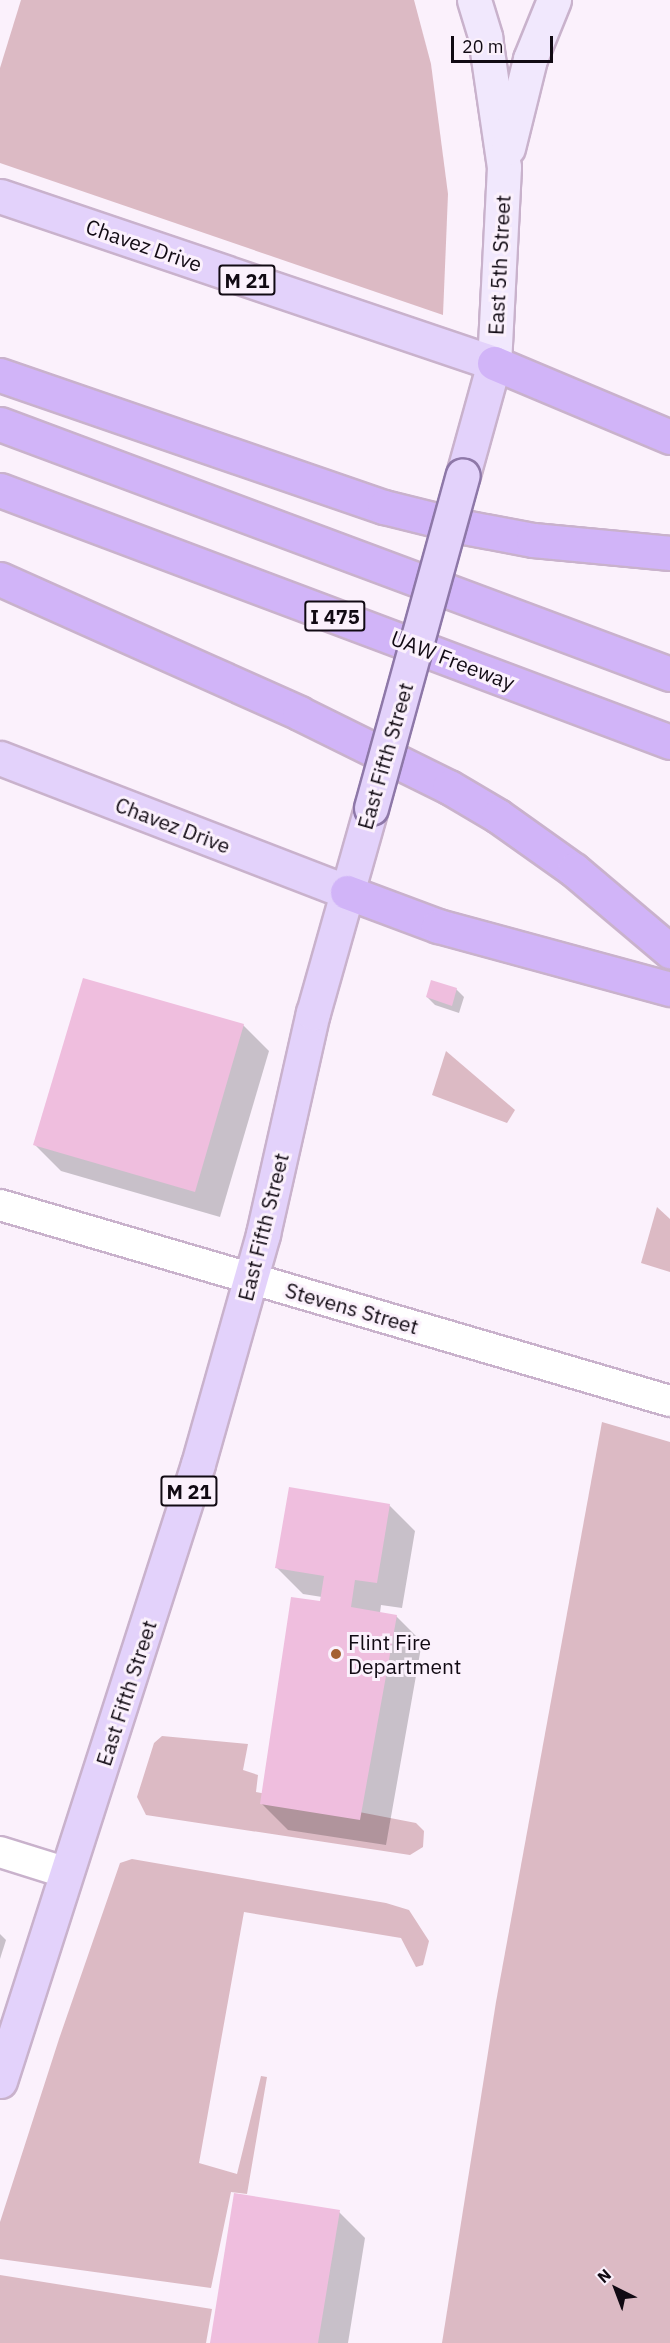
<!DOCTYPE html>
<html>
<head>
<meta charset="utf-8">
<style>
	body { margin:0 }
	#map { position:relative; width:670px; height:2343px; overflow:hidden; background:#fbf1fc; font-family:"IBM Plex Sans",sans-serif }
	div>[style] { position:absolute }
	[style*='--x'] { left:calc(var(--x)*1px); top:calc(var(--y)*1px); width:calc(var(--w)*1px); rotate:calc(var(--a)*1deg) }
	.green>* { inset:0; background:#dcbac4 }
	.shadow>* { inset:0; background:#0003 }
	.building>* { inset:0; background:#efbede }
	.roads { filter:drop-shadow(2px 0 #c9b2cc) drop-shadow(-2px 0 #c9b2cc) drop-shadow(0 2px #c9b2cc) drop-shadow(0 -2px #c9b2cc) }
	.street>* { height:30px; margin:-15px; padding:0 15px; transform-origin:15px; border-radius:15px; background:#fff }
	.secondary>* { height:33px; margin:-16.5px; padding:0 16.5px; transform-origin:16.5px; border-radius:16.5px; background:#f1e8fd }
	.primary>* { height:33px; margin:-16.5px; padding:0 16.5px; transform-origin:16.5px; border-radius:16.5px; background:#e3d2fb }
	.highway>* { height:33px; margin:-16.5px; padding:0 16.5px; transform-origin:16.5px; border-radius:16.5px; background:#d1b4f8 }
	.bridges { filter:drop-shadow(2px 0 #8e78a8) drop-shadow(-2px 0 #8e78a8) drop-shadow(0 2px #8e78a8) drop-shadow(0 -2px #8e78a8) }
	.primary-bridge>* { height:33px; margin:-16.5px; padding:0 16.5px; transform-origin:16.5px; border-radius:16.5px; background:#e3d2fb }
	.dots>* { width:16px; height:16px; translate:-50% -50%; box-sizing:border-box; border:3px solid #fbf1fc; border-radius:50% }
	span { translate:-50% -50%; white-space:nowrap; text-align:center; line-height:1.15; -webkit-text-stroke:6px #fbf1fc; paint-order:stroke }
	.shield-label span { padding:2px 4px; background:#fbf1fc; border:2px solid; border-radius:4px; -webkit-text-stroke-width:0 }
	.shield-label { font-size:20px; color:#110a13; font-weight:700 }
	.street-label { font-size:21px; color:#110a13 }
	.poi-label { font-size:21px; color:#110a13 }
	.left { translate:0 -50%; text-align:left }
	.north { position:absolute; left:586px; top:2259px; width:60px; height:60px; -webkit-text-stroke:4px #fbf1fc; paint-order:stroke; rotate:318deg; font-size:16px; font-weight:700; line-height:24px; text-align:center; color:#110a13 }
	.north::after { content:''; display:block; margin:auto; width:21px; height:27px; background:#110a13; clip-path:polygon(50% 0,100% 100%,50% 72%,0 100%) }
	.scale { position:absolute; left:451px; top:36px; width:102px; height:27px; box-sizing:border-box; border:3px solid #110a13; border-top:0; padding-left:8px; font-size:18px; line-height:21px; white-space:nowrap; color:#110a13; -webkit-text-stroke:4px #fbf1fc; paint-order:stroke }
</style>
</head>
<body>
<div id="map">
	<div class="green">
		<div style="clip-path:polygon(21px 0,414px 0,431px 64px,448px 194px,443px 315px,0 163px,0 68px)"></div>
		<div style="clip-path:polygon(446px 1051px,515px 1110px,507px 1123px,432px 1095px)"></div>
		<div style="clip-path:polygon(657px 1207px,670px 1219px,670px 1272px,641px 1263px)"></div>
		<div style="clip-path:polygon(602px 1422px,670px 1442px,670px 2343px,442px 2343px,496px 2002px)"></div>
		<div style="clip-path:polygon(162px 1736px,248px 1744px,243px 1770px,258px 1775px,256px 1792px,416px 1823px,424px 1831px,423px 1847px,410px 1855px,146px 1815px,137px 1797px,154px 1743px)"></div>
		<div style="clip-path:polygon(132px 1859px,386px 1903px,409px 1910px,429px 1941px,423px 1965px,416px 1967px,401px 1938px,244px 1912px,199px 2163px,237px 2174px,261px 2076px,267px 2077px,247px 2194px,231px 2192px,211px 2288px,0 2259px,0 2222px,59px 2039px,120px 1863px)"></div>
		<div style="clip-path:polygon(0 2275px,212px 2309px,206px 2343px,0 2343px)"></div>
	</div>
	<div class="shadow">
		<div style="clip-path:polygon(456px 989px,464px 997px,459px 1013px,435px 1005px,427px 997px)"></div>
		<div style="clip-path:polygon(243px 1025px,269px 1051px,220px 1217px,61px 1171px,35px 1145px)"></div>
		<div style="clip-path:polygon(389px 1505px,415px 1531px,402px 1608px,381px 1605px,380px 1613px,396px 1616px,422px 1642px,386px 1845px,288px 1830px,262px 1804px,322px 1597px,303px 1594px,277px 1568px)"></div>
		<div style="clip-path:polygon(0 1934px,6px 1940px,0 1959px)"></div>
		<div style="clip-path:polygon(339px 2212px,365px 2238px,348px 2343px,211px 2343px)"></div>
	</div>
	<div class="building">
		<div style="clip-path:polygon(83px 978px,244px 1024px,195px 1192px,33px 1145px)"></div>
		<div style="clip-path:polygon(431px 980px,457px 988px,452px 1006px,426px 997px)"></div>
		<div style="clip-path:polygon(289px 1487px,390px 1504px,377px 1583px,355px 1580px,351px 1607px,397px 1615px,360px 1820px,260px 1804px,291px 1597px,320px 1601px,324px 1576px,275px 1568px)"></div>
		<div style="clip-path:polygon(234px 2193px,340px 2210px,318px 2343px,210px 2343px)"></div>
	</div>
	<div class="roads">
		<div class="street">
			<div style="--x:0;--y:1205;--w:698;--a:16.31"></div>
			<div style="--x:0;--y:1852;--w:70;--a:17.4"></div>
		</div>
		<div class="secondary">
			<div style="--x:474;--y:0;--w:39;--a:73"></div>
			<div style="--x:485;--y:37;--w:131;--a:81.7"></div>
			<div style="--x:504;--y:167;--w:196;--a:92.9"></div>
			<div style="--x:508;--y:148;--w:92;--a:-76.1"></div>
			<div style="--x:530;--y:59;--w:64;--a:-67.9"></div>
		</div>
		<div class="primary">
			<div style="--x:0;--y:196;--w:521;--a:18.68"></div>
			<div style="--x:494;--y:363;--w:116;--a:105.5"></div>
			<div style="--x:0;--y:758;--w:372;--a:21.1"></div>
			<div style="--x:0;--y:2081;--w:648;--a:-72.21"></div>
			<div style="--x:198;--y:1464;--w:239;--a:-74.2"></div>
			<div style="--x:263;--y:1234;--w:227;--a:-77.3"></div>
			<div style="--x:313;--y:1013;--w:213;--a:-74.2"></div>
		</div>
		<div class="highway">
			<div style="--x:494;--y:363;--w:191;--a:22.8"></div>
			<div style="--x:0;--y:375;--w:406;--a:19"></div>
			<div style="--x:384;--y:507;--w:82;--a:14"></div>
			<div style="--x:464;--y:527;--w:70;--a:10.7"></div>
			<div style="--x:533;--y:540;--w:138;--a:5.4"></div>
			<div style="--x:0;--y:424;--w:715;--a:20.46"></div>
			<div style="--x:0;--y:490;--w:716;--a:20.61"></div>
			<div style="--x:0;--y:579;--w:328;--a:24.1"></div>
			<div style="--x:299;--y:713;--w:167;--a:26.3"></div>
			<div style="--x:449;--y:787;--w:57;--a:30.6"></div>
			<div style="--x:498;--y:816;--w:93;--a:35.4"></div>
			<div style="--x:574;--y:870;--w:126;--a:40.2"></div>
			<div style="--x:347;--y:892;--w:97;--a:20.5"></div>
			<div style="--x:438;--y:926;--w:240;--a:15.2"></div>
		</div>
	</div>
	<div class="bridges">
		<div class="primary-bridge">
			<div style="--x:371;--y:808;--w:345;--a:-74.6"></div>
		</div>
	</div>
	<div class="dots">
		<div style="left:336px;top:1654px;background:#a46032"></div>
	</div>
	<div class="shield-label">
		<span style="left:247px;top:280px">M 21</span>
		<span style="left:335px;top:616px">I 475</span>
		<span style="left:189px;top:1491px">M 21</span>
	</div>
	<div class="street-label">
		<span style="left:144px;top:245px;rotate:19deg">Chavez Drive</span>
		<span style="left:499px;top:265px;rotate:-87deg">East 5th Street</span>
		<span style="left:453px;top:660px;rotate:21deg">UAW Freeway</span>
		<span style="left:385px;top:756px;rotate:-74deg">East Fifth Street</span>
		<span style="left:173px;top:825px;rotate:21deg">Chavez Drive</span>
		<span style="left:263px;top:1227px;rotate:-76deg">East Fifth Street</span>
		<span style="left:352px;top:1308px;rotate:16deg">Stevens Street</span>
		<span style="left:126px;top:1693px;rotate:-72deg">East Fifth Street</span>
	</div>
	<div class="poi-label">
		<span class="left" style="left:348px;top:1654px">Flint Fire<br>Department</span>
	</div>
	<div class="north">N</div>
	<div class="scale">20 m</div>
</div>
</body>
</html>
